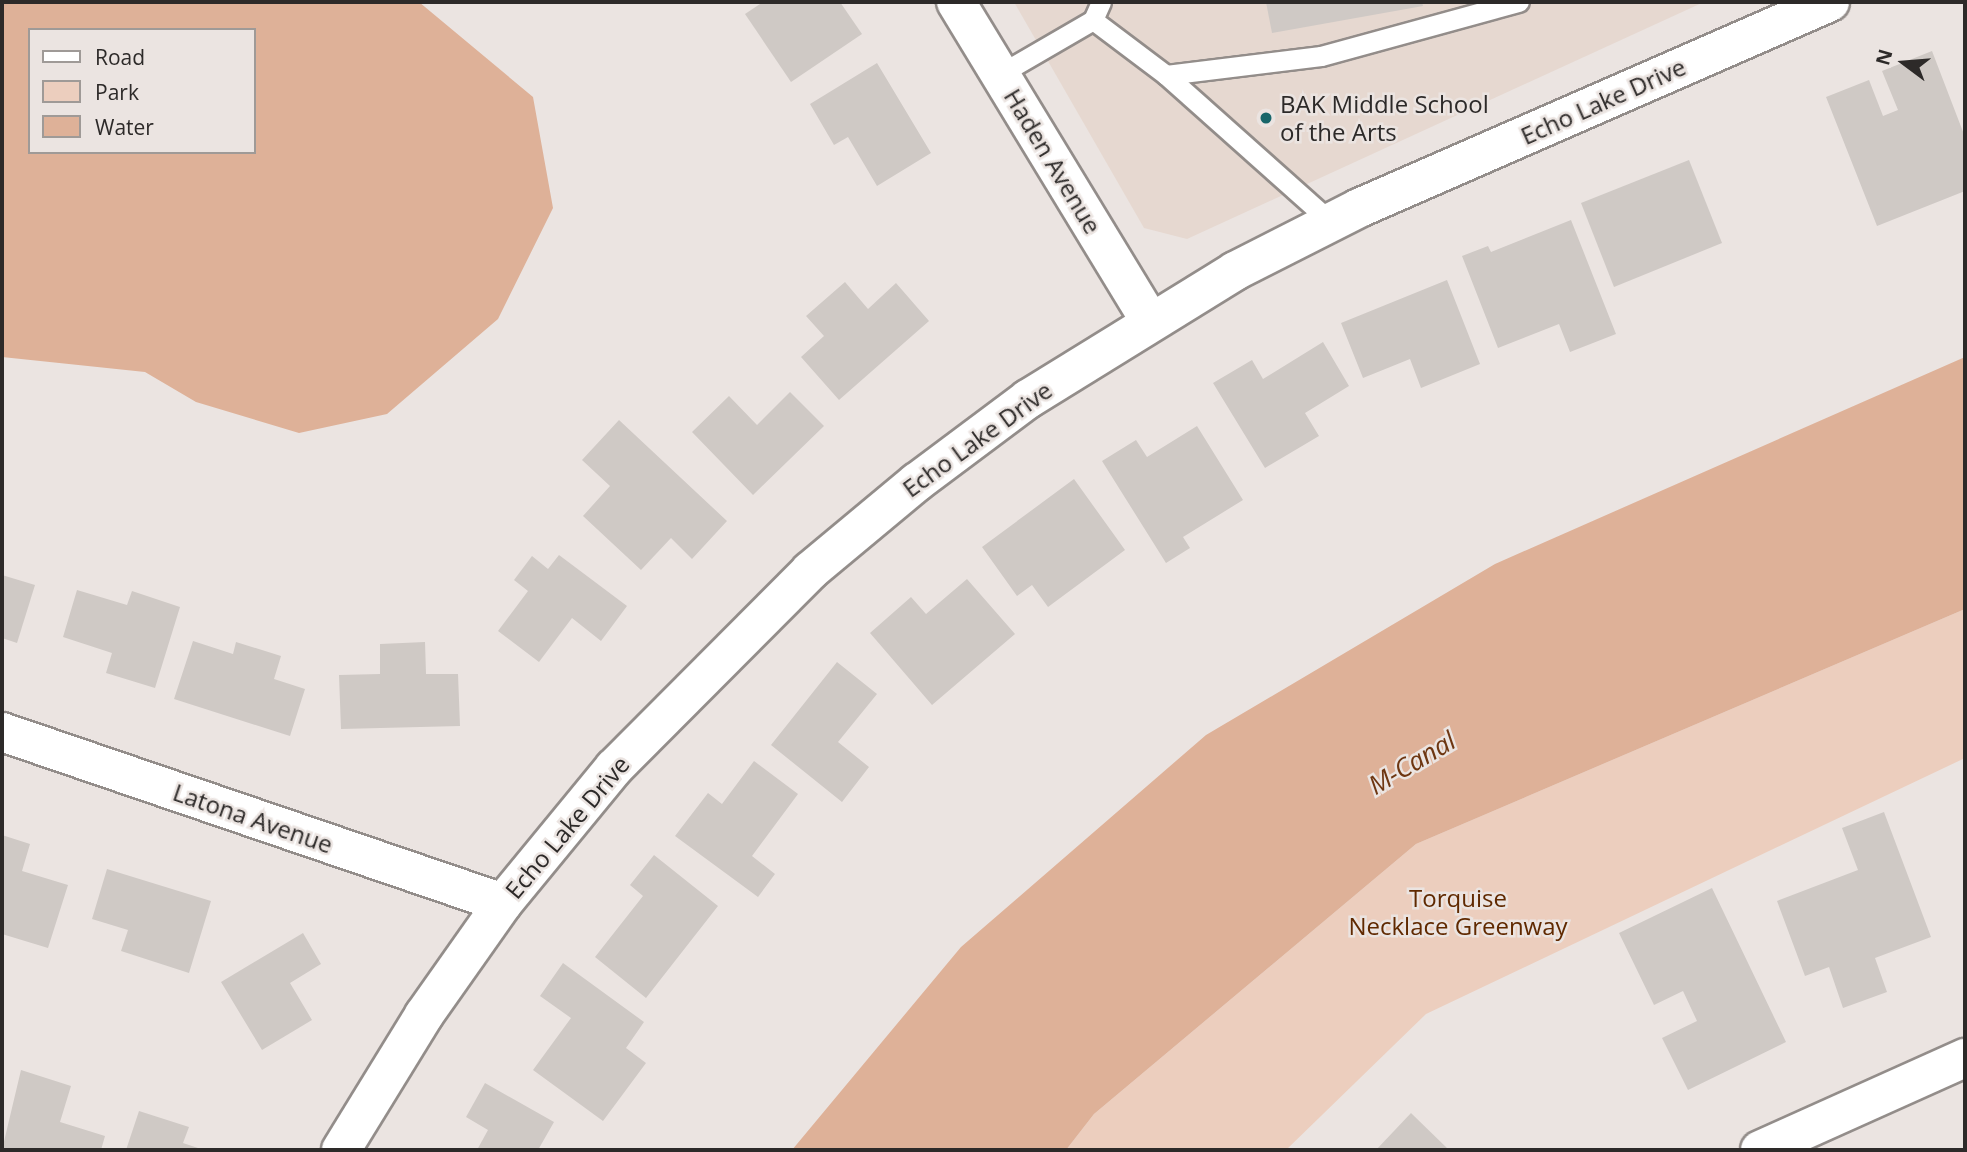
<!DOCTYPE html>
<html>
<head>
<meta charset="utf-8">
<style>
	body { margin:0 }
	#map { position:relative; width:1967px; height:1152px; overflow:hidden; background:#ebe4e1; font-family:"Open Sans",sans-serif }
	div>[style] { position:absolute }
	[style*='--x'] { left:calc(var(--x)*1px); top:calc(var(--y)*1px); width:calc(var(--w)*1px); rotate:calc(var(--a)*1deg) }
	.built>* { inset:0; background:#e6d8d0 }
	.green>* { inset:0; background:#eccebe }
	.water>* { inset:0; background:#deb198 }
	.building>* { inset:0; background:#cfc9c5 }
	.roads { filter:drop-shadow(2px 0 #938d8a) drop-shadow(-2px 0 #938d8a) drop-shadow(0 2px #938d8a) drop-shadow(0 -2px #938d8a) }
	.service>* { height:19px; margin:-9.5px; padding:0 9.5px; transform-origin:9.5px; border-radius:9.5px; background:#fff }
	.minor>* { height:38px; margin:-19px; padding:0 19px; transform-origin:19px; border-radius:19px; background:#fff }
	.dots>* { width:19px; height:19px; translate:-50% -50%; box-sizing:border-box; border:4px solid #ebe4e1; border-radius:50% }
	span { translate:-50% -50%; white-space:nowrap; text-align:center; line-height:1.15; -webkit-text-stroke:5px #ebe4e1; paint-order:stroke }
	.street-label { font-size:24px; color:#2d2a29 }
	.poi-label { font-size:24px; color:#2d2a29 }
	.left { translate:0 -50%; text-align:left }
	.park-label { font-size:24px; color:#602900 }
	.water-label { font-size:26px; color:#6e3611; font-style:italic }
	.frame { position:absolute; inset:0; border:4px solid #2d2a29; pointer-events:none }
	.legend { position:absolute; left:28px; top:28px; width:228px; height:126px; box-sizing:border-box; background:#ebe4e1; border:2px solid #9f9a97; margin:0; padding:9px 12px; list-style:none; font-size:21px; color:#2d2a29 }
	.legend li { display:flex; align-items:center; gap:14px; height:35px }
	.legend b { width:35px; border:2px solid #9f9a97 }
	.north { position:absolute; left:1869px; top:28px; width:70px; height:70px; -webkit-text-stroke:5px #ebe4e1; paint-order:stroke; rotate:286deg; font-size:19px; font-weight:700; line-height:28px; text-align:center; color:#2d2a29 }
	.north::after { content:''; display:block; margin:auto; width:24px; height:32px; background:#2d2a29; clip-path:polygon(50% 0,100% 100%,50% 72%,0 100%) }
</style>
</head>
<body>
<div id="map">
	<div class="built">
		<div style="clip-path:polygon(1014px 2px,1704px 2px,1187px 239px,1144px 228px)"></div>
	</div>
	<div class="green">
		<div style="clip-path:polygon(1965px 609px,1965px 758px,1426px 1014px,1286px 1150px,1066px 1150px,1094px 1114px,1416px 844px)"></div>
	</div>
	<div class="water">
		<div style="clip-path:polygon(evenodd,2px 2px,419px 2px,533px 97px,553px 208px,498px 319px,387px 414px,299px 433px,196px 402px,145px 372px,2px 357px,2px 2px,30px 30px,254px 30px,254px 152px,30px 152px,30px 30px)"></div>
		<div style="clip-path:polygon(1965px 357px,1965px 609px,1416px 844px,1094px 1114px,1066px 1150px,792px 1150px,961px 947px,1206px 735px,1495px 564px)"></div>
	</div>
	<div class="building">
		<div style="clip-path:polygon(763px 2px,840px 2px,862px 34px,791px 82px,745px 14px)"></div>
		<div style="clip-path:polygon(1266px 2px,1422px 2px,1423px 6px,1272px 33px)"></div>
		<div style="clip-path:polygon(1932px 51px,1965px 137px,1965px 191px,1877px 226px,1826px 97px,1869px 80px,1883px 116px,1898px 110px,1882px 71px)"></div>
		<div style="clip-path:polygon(877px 63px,931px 153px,877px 186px,848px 137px,834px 145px,810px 104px)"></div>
		<div style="clip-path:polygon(1689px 160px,1722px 243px,1614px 287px,1581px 203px)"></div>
		<div style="clip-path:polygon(1571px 220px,1616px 334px,1570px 352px,1559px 324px,1498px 348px,1462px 256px,1488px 246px,1491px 252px)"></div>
		<div style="clip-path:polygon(1447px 280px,1480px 364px,1421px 388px,1410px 359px,1363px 378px,1341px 323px)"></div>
		<div style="clip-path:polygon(845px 282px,868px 309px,896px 283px,929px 321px,839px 400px,801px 357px,824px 336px,806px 316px)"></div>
		<div style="clip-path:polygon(1323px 342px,1349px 386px,1305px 413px,1319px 436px,1265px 468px,1213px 383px,1252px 360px,1263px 379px)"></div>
		<div style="clip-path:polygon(790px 392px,824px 426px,753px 495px,692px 432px,729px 396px,757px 425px)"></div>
		<div style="clip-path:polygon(619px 420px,727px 521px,692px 559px,671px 538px,641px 570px,583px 516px,610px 486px,582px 460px)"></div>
		<div style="clip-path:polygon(1197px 426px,1243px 500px,1183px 537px,1190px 548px,1166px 563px,1102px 461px,1136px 440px,1147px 457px)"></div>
		<div style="clip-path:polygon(1074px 479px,1125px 550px,1048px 607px,1032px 585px,1017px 596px,982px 547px)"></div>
		<div style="clip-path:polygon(559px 555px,627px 606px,601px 641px,572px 618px,539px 662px,498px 631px,528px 591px,514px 580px,532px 556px,548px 569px)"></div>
		<div style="clip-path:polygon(2px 575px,35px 585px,17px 643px,2px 638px)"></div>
		<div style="clip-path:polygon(967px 579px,1015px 634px,932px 705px,870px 633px,911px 597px,926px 614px)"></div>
		<div style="clip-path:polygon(77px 590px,127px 605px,132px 591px,180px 607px,155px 688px,106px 673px,112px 653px,63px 637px)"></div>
		<div style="clip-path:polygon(193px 641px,233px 654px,236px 642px,281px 656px,274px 679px,305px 689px,290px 736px,174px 699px)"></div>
		<div style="clip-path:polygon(425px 642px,426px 674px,458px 674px,460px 726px,341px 729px,339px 675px,380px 674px,380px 644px)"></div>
		<div style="clip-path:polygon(837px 662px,877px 694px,838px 742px,869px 767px,842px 802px,771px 745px)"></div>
		<div style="clip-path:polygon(754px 761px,798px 794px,752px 856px,775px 874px,758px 897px,675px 836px,708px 793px,722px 804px)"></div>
		<div style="clip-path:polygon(1884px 812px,1931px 937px,1875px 958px,1887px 992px,1843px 1008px,1829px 967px,1805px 976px,1777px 901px,1858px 870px,1842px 828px)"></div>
		<div style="clip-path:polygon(2px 835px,30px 844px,22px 871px,68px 885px,48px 948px,2px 934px)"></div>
		<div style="clip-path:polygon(654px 855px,718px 906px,646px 998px,595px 957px,643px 896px,630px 885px)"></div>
		<div style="clip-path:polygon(107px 869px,211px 901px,189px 973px,121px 951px,128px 930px,92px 919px)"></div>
		<div style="clip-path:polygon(1712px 888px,1786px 1042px,1688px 1090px,1662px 1038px,1697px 1021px,1683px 991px,1654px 1005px,1619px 933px)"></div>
		<div style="clip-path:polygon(303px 933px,321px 964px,290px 983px,312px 1020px,262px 1050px,221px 982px)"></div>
		<div style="clip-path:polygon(563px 963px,644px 1022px,626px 1048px,646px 1063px,603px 1121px,533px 1070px,571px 1018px,540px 996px)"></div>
		<div style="clip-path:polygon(21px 1070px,71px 1086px,60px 1122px,105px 1136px,101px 1150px,2px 1150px)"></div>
		<div style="clip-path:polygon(485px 1083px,554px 1122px,538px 1150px,477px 1150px,488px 1130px,466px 1117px)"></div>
		<div style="clip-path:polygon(139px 1111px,189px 1127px,183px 1143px,204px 1150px,126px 1150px)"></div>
		<div style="clip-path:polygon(1411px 1113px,1449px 1150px,1376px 1150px)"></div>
	</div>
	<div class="roads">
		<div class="service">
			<div style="--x:1093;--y:20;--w:20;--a:-66"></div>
			<div style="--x:1000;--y:74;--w:108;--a:-30.1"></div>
			<div style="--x:1093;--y:20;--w:91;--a:37"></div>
			<div style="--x:1166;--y:75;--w:156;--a:-7"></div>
			<div style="--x:1321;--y:56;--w:205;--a:-15.3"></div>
			<div style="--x:1166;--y:75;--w:221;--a:41.7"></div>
		</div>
		<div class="minor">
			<div style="--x:956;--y:2;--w:373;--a:58.7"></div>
			<div style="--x:2;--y:732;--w:529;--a:18.85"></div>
			<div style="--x:341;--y:1150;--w:158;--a:-58.4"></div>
			<div style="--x:424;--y:1015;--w:137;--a:-54.8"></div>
			<div style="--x:503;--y:903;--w:175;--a:-50.6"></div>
			<div style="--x:614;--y:768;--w:278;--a:-45.1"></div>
			<div style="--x:810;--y:571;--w:139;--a:-39.8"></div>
			<div style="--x:917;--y:482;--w:139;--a:-36.8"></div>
			<div style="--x:1028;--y:399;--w:243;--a:-31.7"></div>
			<div style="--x:1235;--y:271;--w:139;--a:-26.9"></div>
			<div style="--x:1359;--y:208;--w:514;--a:-23.62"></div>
			<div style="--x:1760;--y:1150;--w:225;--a:-24.2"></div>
		</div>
	</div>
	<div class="dots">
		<div style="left:1266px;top:118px;background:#18666a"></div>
	</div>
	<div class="street-label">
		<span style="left:1603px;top:101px;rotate:-24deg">Echo Lake Drive</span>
		<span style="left:1053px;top:161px;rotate:59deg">Haden Avenue</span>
		<span style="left:977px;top:439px;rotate:-36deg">Echo Lake Drive</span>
		<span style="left:253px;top:818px;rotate:19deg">Latona Avenue</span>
		<span style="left:567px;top:827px;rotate:-50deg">Echo Lake Drive</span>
	</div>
	<div class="poi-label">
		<span class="left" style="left:1280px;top:118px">BAK Middle School<br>of the Arts</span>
	</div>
	<div class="park-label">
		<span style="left:1458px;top:912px">Torquise<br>Necklace Greenway</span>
	</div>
	<div class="water-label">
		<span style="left:1412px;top:763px;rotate:-31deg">M-Canal</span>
	</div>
	<div class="frame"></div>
	<ul class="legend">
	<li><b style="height:9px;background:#fff"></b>Road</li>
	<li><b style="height:19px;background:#eccebe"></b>Park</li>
	<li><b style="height:19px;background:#deb198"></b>Water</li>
	</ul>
	<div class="north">N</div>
</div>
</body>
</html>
